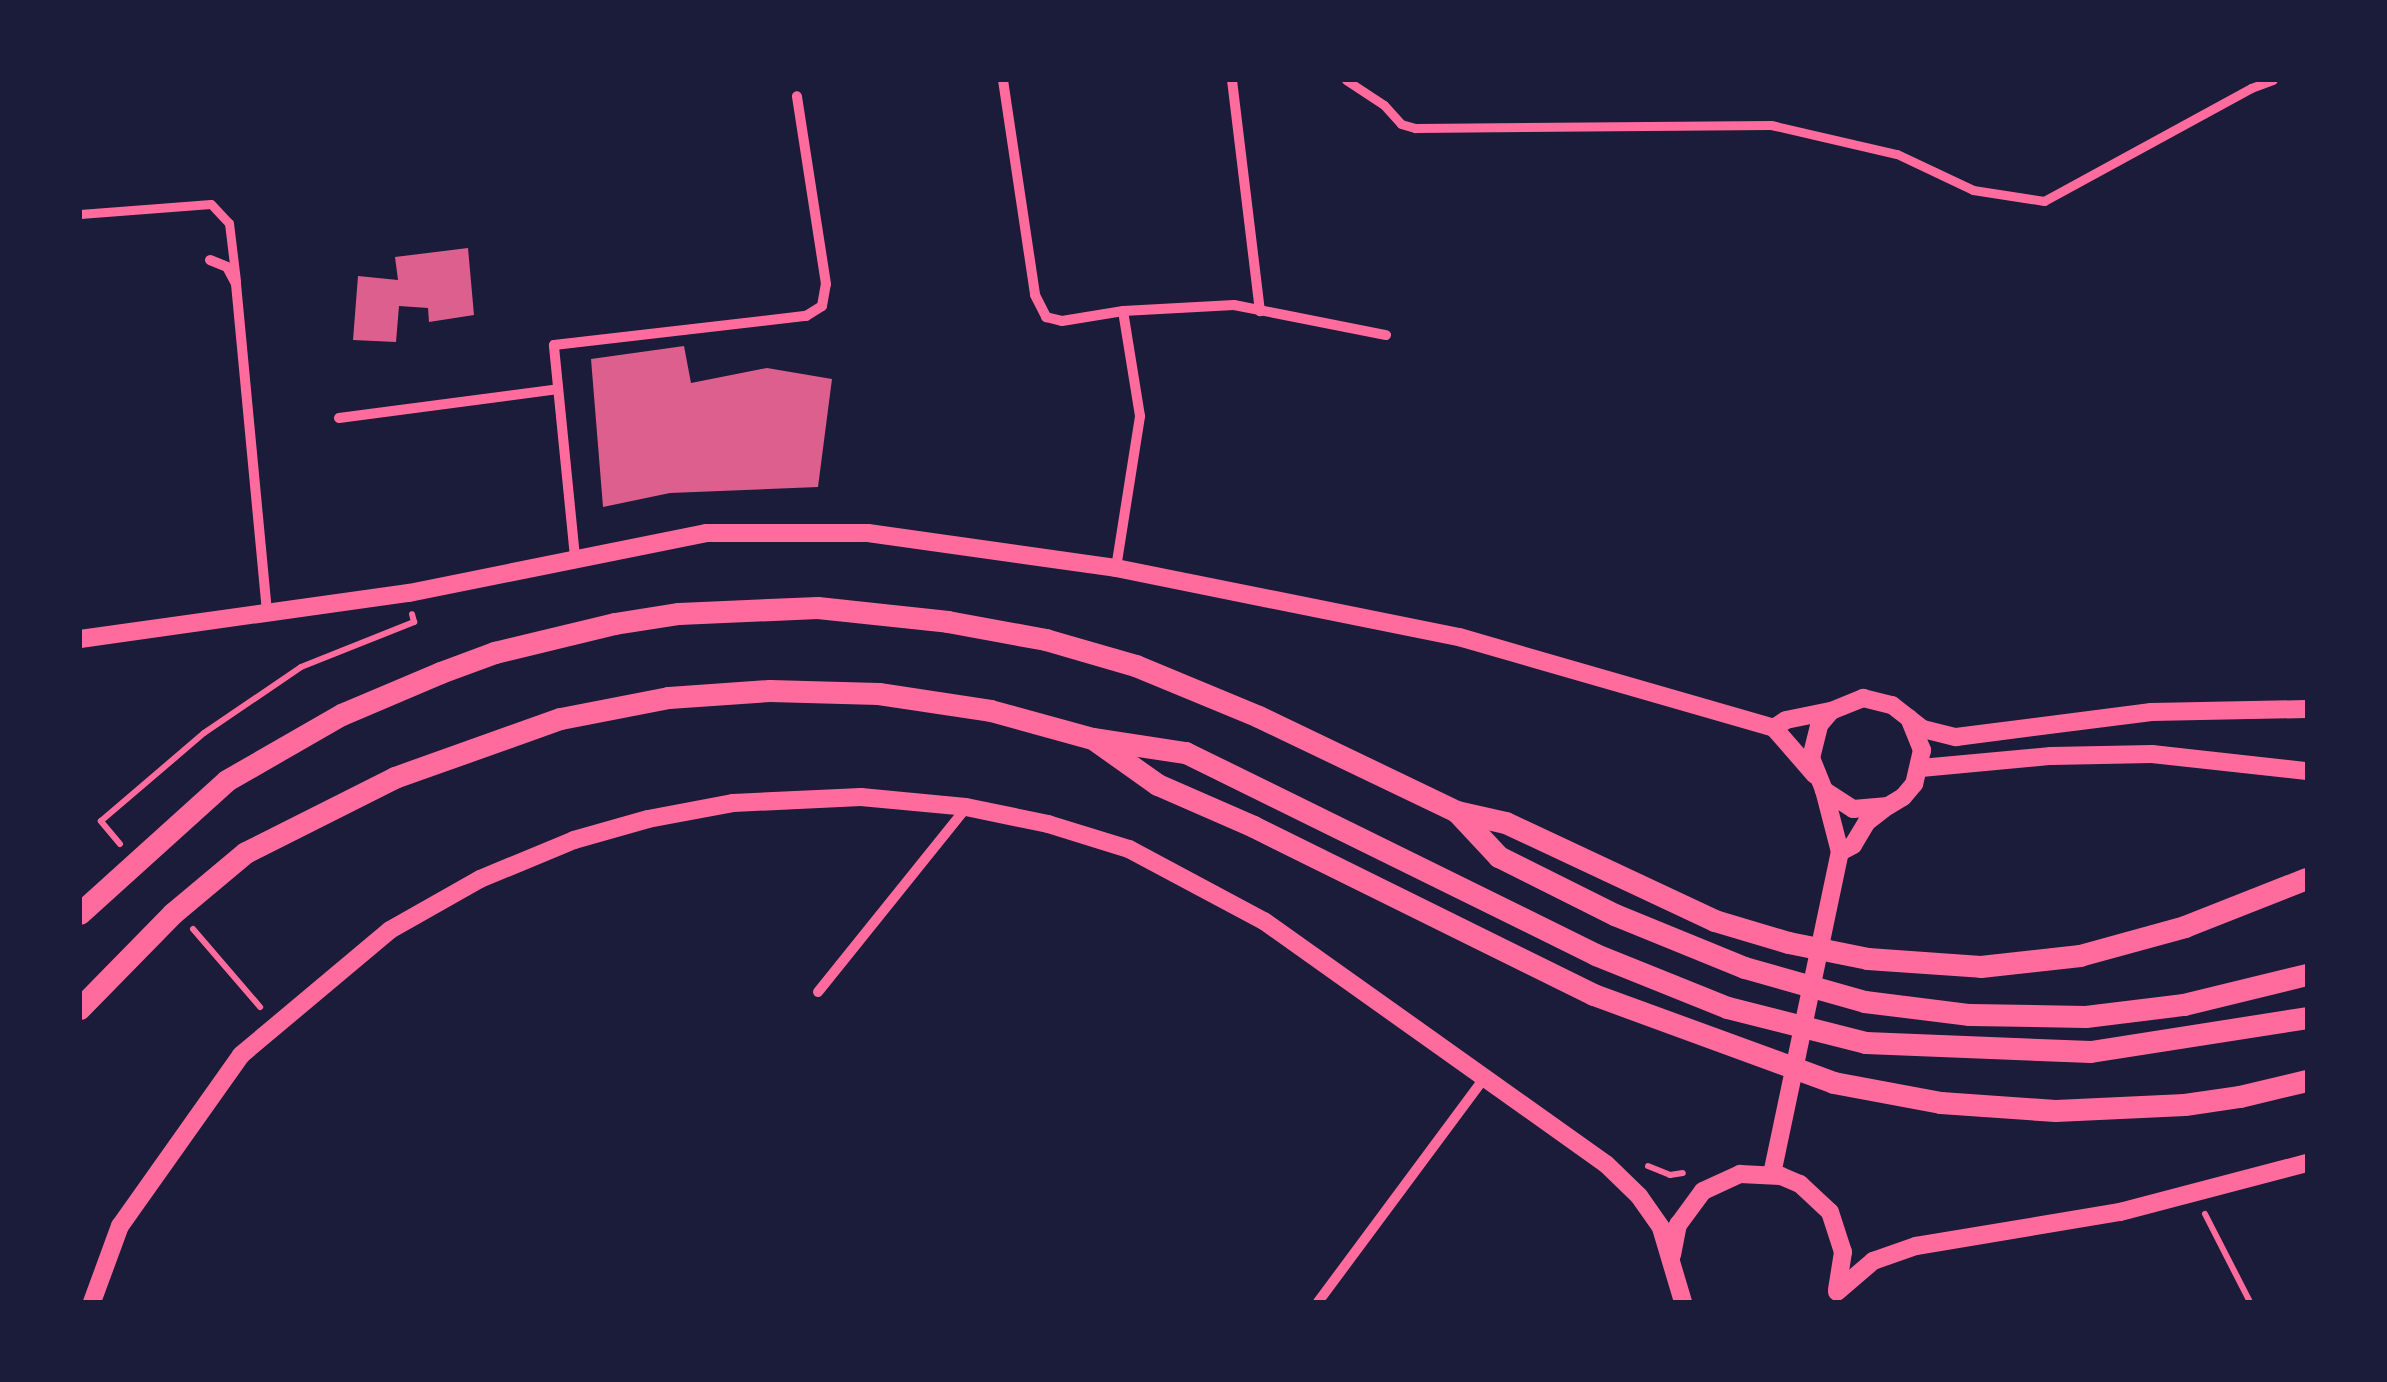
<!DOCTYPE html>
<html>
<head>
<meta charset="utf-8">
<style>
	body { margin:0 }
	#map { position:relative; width:2387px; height:1382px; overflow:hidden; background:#1b1b3a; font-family:"Alegreya Sans",sans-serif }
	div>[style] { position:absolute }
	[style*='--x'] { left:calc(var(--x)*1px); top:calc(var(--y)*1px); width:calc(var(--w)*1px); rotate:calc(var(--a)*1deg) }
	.building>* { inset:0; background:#dd5f8e }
	.path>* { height:6px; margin:-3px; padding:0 3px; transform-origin:3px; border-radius:3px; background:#ff6b9d }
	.pedestrian>* { height:9px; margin:-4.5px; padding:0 4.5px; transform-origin:4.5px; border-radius:4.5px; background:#ff6b9d }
	.minor>* { height:10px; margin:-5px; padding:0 5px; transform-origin:5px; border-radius:5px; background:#ff6b9d }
	.tertiary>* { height:18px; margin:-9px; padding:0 9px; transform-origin:9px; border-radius:9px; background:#ff6b9d }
	.trunk>* { height:22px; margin:-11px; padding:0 11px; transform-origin:11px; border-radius:11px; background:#ff6b9d }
	span { translate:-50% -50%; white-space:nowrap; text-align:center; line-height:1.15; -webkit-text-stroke:10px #1b1b3a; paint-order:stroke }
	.frame { position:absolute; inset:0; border:82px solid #1b1b3a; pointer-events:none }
</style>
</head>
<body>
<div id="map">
	<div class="building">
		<div style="clip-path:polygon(468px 248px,474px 315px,429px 322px,428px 308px,399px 306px,396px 342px,353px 340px,358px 276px,398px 280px,395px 257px)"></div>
		<div style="clip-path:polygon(684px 346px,691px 383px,767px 368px,832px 379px,818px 487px,670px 493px,603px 507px,591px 359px)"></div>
	</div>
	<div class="path">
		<div style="--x:120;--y:844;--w:30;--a:-130"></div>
		<div style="--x:101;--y:821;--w:135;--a:-40.5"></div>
		<div style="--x:204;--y:733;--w:117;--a:-34.2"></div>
		<div style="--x:301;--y:667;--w:122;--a:-21.7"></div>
		<div style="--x:414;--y:622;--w:8;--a:-104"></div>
		<div style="--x:193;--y:929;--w:103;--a:49.3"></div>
		<div style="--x:1648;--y:1166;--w:24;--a:22"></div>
		<div style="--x:1670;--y:1175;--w:13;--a:-9"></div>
		<div style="--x:2205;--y:1214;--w:99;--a:62.9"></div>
	</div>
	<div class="pedestrian">
		<div style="--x:1346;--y:80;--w:45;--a:33.3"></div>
		<div style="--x:1384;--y:105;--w:25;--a:48"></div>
		<div style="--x:1401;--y:124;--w:15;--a:16"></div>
		<div style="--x:1415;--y:128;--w:356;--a:-0.5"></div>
		<div style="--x:1771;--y:125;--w:129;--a:13"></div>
		<div style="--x:1897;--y:154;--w:84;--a:25.3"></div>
		<div style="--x:1973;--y:190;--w:72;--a:8.8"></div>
		<div style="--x:2044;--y:201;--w:236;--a:-28.6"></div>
		<div style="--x:2251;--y:88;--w:23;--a:-20"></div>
		<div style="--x:80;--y:214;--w:131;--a:-4.4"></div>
		<div style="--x:211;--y:204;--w:26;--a:47"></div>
		<div style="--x:229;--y:223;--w:58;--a:83.1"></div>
	</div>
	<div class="minor">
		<div style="--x:1003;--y:80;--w:217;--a:81.5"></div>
		<div style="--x:1035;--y:295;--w:25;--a:63"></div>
		<div style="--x:1046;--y:317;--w:16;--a:14"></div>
		<div style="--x:1062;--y:321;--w:62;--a:-9.3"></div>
		<div style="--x:1123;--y:311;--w:111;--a:-3.1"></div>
		<div style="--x:1234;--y:305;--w:155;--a:11.2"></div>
		<div style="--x:1232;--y:80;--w:233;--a:83.1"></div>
		<div style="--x:210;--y:260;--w:18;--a:22"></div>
		<div style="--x:227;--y:267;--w:19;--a:62"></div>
		<div style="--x:236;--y:284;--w:331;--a:84.6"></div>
		<div style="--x:339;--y:418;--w:221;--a:-7.5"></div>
		<div style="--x:575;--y:557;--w:213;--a:-95.7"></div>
		<div style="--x:554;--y:345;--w:254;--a:-6.6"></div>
		<div style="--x:806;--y:316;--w:19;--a:-32"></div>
		<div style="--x:822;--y:306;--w:22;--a:-80"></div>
		<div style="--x:826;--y:284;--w:190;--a:-98.8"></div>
		<div style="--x:1116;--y:568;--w:154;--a:-81"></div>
		<div style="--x:1140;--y:416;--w:106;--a:-99.2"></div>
		<div style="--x:818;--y:992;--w:236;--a:-51.2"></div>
		<div style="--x:1318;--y:1302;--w:282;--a:-53.4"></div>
	</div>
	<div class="tertiary">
		<div style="--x:80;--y:639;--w:332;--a:-8"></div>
		<div style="--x:409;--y:593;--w:303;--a:-11.4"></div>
		<div style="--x:706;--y:533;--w:162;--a:0"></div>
		<div style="--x:868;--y:533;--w:250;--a:8"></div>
		<div style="--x:1116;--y:568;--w:350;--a:11.4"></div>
		<div style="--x:1459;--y:637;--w:328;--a:16.1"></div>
		<div style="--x:1774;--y:728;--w:62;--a:48.9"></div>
		<div style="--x:1909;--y:718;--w:35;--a:68"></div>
		<div style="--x:1922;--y:750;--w:35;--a:103"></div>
		<div style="--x:1914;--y:784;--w:17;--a:130"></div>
		<div style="--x:1903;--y:797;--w:17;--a:149"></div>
		<div style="--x:1888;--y:806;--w:35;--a:175"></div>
		<div style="--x:1853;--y:809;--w:35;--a:-147"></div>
		<div style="--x:1824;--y:790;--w:35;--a:-112"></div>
		<div style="--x:1811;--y:758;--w:34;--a:-76"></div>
		<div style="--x:1819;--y:725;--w:18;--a:-49"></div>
		<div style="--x:1831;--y:711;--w:35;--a:-22"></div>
		<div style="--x:1863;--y:698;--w:30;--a:14"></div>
		<div style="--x:1892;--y:705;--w:39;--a:38"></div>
		<div style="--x:1923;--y:729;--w:34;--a:14"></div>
		<div style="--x:1956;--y:737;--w:197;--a:-7.3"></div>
		<div style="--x:2151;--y:712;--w:156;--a:-1.1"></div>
		<div style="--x:1774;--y:728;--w:14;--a:-34"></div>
		<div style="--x:1786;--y:720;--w:45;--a:-11.6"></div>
		<div style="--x:1921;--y:768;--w:131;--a:-5.3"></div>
		<div style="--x:2051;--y:756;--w:101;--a:-1.1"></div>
		<div style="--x:2152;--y:754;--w:156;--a:6.3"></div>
		<div style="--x:1840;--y:852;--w:15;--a:-28"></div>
		<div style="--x:1853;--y:845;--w:27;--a:-59"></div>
		<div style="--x:1867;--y:822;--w:23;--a:-38"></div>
		<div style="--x:1772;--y:1174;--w:329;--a:-78.1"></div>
		<div style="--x:1840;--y:852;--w:64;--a:-104.5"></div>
		<div style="--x:1672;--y:1255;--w:31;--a:-79"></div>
		<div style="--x:1678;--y:1225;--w:42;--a:-53.7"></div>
		<div style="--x:1703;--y:1191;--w:41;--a:-24.7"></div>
		<div style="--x:1740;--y:1174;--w:41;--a:2.8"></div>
		<div style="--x:1781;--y:1176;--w:21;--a:23"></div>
		<div style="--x:1800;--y:1184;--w:41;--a:43"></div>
		<div style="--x:1830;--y:1212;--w:42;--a:72"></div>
		<div style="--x:1843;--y:1252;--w:38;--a:99"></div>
		<div style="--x:1837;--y:1292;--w:48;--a:-40.7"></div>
		<div style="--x:1873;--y:1261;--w:46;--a:-19.2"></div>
		<div style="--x:1916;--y:1246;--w:207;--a:-9.5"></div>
		<div style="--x:2120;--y:1212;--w:193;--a:-14.7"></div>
		<div style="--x:92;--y:1302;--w:81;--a:-69.8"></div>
		<div style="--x:120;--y:1226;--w:209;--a:-54.7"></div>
		<div style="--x:241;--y:1055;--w:194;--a:-40"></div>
		<div style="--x:390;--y:930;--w:103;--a:-29.5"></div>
		<div style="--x:480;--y:879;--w:102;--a:-22.5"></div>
		<div style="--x:574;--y:840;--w:77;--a:-15.8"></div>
		<div style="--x:648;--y:819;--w:86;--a:-10.7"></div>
		<div style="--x:733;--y:803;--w:128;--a:-2.7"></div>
		<div style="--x:861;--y:797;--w:105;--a:5.4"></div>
		<div style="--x:966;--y:807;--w:84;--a:11.7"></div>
		<div style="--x:1048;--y:824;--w:85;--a:17.2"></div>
		<div style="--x:1129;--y:849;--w:153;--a:28.1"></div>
		<div style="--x:1264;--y:921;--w:420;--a:35.4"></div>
		<div style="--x:1606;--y:1164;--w:46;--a:44.1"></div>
		<div style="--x:1639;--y:1196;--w:39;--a:55"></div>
		<div style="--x:1661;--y:1228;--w:77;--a:73.4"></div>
	</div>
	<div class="trunk">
		<div style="--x:1096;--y:741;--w:76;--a:35.4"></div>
		<div style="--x:1158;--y:785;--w:105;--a:23.6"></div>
		<div style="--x:1254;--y:827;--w:379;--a:26.3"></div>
		<div style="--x:1594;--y:995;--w:256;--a:20.1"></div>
		<div style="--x:1834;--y:1083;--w:109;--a:10.6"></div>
		<div style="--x:1941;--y:1103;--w:115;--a:4"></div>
		<div style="--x:2056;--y:1111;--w:129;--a:-2.7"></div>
		<div style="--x:2185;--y:1105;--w:56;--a:-8.3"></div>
		<div style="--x:2240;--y:1097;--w:69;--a:-13.4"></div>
		<div style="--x:1457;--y:812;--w:50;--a:12.7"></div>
		<div style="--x:1506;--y:823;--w:231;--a:25.1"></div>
		<div style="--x:1715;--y:921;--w:77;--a:16.6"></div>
		<div style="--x:1789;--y:943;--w:81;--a:11.4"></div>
		<div style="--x:1868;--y:959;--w:113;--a:4"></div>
		<div style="--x:1981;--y:967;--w:100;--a:-6.3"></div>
		<div style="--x:2080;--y:956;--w:109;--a:-15.4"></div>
		<div style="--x:2185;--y:927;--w:131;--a:-21.5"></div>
		<div style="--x:80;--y:914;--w:198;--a:-42.1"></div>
		<div style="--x:227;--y:781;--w:133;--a:-29.9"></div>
		<div style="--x:342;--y:715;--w:108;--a:-23"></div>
		<div style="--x:441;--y:673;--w:58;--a:-20.3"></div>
		<div style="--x:495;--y:653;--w:123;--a:-13.6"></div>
		<div style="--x:615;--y:624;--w:65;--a:-8.9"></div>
		<div style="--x:679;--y:614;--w:139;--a:-2.5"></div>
		<div style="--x:818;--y:608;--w:131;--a:6.1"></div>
		<div style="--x:948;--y:622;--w:100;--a:10.4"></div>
		<div style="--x:1046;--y:640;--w:94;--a:16.1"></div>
		<div style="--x:1136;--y:666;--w:133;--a:22.5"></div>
		<div style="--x:1259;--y:717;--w:220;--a:25.6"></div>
		<div style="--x:1457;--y:812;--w:62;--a:47"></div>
		<div style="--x:1499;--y:857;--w:130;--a:26.6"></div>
		<div style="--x:1615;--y:915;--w:140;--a:22.2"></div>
		<div style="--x:1745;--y:968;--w:125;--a:15.8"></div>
		<div style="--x:1865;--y:1002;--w:106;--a:7.1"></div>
		<div style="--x:1970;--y:1015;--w:116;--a:1"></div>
		<div style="--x:2086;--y:1017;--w:99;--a:-7"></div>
		<div style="--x:2184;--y:1005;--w:127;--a:-13.7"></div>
		<div style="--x:80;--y:1009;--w:133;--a:-45.6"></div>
		<div style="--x:173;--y:914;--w:95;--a:-39.9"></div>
		<div style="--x:246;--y:853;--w:167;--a:-26.7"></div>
		<div style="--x:395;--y:778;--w:176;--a:-19.6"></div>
		<div style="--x:561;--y:719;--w:110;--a:-11"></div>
		<div style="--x:669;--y:698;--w:101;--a:-4"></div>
		<div style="--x:770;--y:691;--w:109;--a:1.6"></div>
		<div style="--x:879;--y:694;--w:113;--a:8.6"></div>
		<div style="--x:991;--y:711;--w:106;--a:15.4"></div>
		<div style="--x:1093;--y:739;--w:94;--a:8.6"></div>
		<div style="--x:1186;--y:753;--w:457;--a:26.2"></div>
		<div style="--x:1596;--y:955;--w:142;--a:21.9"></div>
		<div style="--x:1728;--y:1008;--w:142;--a:14.2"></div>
		<div style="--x:1866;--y:1043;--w:225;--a:2.3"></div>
		<div style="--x:2091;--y:1052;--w:219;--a:-8.9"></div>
	</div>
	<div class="frame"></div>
</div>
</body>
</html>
